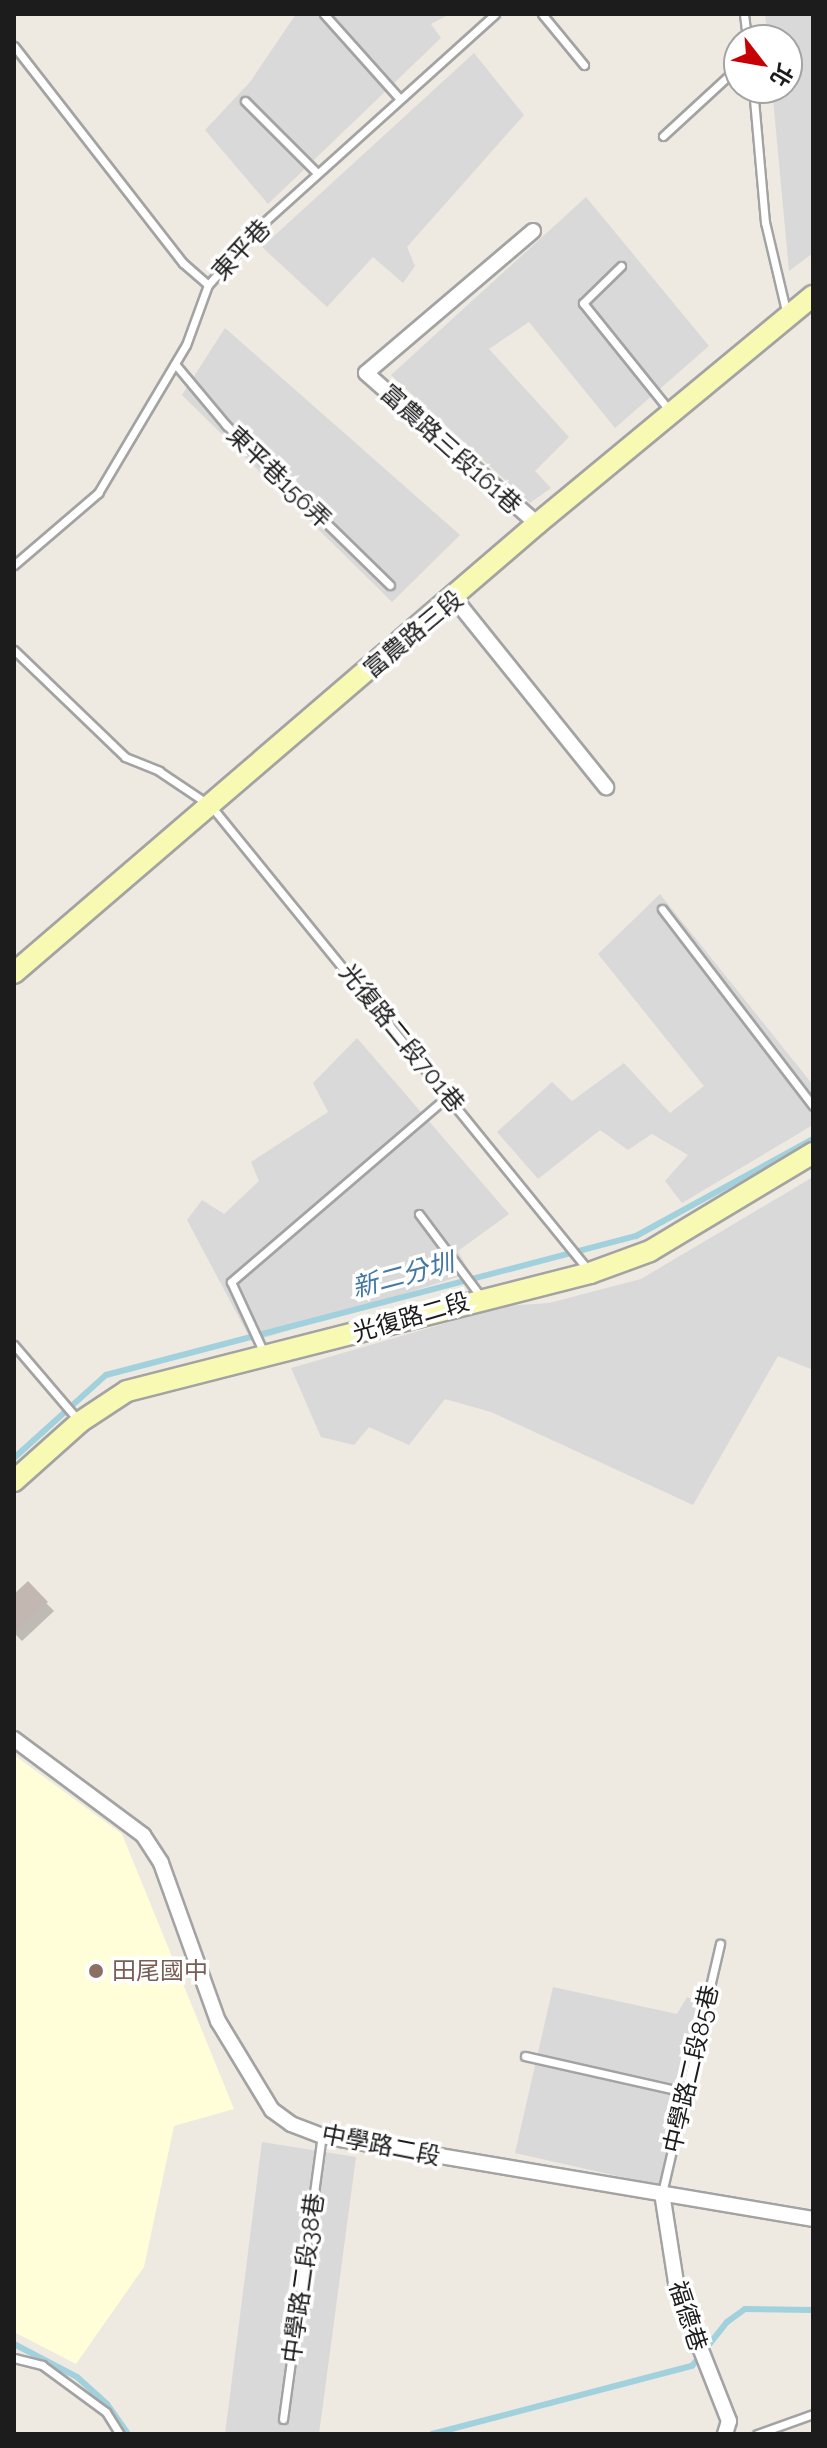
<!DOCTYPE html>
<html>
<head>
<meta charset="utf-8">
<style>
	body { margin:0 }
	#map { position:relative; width:827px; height:2448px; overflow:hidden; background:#eee9e1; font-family:Raleway,"Noto Sans TC",sans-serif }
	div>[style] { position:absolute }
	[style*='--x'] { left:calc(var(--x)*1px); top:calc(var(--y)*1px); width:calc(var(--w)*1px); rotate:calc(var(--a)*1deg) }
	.residential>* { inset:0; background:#dad9d9 }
	.education>* { inset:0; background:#fffed9 }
	.shadow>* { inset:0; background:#0003 }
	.stream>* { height:6px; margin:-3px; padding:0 3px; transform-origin:3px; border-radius:3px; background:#a1d1dd }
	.building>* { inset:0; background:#c2b8b1 }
	.roads { filter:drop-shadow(2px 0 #a3a3a3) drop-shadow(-2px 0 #a3a3a3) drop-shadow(0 2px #a3a3a3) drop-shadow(0 -2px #a3a3a3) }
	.lane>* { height:7px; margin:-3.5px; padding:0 3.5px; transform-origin:3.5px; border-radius:3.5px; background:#fff }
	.street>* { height:14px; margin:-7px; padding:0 7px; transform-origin:7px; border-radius:7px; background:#fff }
	.secondary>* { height:20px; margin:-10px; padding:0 10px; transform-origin:10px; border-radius:10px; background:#f8fab3 }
	.dots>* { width:22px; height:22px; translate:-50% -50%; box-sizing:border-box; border:4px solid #fff; border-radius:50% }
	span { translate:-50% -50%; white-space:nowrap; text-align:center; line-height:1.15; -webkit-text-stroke:7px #fff; paint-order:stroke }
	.street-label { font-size:24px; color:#1c1c1c }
	.education-label { font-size:24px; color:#785e54 }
	.left { translate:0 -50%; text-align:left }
	.water-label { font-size:26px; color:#4578a4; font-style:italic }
	.frame { position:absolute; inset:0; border:16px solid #1c1c1c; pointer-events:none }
	.north { position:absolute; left:723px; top:24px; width:80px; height:80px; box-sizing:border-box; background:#fff; border:2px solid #a4a4a4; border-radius:50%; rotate:121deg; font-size:22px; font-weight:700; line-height:32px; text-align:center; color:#1c1c1c }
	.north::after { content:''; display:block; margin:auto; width:28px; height:36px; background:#c80005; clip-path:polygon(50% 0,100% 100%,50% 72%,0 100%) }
</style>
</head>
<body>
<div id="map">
	<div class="residential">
		<div style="clip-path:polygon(296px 14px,450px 14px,431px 24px,441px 38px,268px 204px,205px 130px,250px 82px)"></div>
		<div style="clip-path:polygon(765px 14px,813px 14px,813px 253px,789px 271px,772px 88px,787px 88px,787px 40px,768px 40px)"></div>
		<div style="clip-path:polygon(474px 53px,524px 115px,407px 247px,415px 266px,403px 283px,373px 257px,327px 307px,262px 247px)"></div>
		<div style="clip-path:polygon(586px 197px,709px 346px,615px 428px,529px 322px,489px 349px,569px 437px,535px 471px,551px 488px,530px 503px,391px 375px)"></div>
		<div style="clip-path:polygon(225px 328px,460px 535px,392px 602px,182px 395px)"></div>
		<div style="clip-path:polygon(660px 894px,813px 1085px,813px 1125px,682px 1203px,665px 1181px,688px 1155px,652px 1134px,628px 1150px,600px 1130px,538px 1179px,497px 1132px,552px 1082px,572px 1101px,624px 1063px,670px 1113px,704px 1086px,598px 954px)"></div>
		<div style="clip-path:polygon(357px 1038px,509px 1214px,458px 1251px,470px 1273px,252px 1342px,187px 1220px,202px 1200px,224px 1214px,259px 1181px,251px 1162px,328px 1112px,313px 1083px)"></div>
		<div style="clip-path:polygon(813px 1177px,813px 1370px,778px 1356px,693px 1505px,491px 1412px,445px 1399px,409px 1445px,369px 1427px,354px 1445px,321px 1437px,291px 1368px,505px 1306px,549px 1303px,641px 1279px)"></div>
		<div style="clip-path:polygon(553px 1987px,677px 2014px,687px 1997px,715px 2009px,662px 2186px,515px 2153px)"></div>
		<div style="clip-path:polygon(262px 2142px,356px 2157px,319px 2434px,225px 2434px)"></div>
	</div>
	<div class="education">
		<div style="clip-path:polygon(14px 1755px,122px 1834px,234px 2109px,174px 2126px,144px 2267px,76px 2364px,14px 2332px)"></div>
	</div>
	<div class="shadow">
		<div style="clip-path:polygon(27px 1584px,54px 1611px,22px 1641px,14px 1633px,14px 1596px)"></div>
	</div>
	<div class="stream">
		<div style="--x:14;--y:1458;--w:124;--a:-42.1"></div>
		<div style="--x:106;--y:1375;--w:548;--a:-14.7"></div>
		<div style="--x:636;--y:1236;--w:202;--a:-28.7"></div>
		<div style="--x:14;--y:2344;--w:71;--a:27.6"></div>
		<div style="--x:77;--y:2377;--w:40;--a:42"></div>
		<div style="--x:107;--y:2404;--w:37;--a:55"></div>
		<div style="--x:432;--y:2434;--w:269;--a:-14.7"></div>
		<div style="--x:692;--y:2366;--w:56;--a:-51.5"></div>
		<div style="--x:727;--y:2322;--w:22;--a:-36"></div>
		<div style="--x:745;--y:2309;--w:68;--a:0.8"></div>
	</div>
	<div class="building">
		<div style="clip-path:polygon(28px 1581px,48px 1602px,14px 1634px,14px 1594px)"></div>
	</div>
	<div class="roads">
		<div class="lane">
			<div style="--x:324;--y:14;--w:113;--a:48.2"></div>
			<div style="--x:542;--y:14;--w:66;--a:50.5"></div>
			<div style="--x:744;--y:14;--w:26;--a:83"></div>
			<div style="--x:14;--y:46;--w:275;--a:52.1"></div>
			<div style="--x:183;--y:263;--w:33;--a:41"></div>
			<div style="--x:753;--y:88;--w:135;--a:84.9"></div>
			<div style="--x:765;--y:222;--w:96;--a:76.7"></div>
			<div style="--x:245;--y:101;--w:102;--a:45"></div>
			<div style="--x:663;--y:136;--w:103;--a:-42.6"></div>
			<div style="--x:621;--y:266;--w:53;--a:135.8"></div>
			<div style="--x:583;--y:303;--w:137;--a:51.2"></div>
			<div style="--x:175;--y:364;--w:80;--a:50.1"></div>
			<div style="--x:226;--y:425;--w:229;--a:44.3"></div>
			<div style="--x:14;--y:565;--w:111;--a:-40.6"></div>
			<div style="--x:98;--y:493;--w:172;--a:-59.3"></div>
			<div style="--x:186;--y:345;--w:64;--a:-69.9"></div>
			<div style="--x:208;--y:285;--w:83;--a:-48.4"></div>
			<div style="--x:263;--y:223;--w:312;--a:-42"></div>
			<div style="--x:14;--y:650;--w:154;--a:43.9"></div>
			<div style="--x:125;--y:757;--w:37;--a:22"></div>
			<div style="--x:159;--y:771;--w:63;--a:33.9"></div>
			<div style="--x:211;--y:806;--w:599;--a:50.89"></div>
			<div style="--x:662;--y:909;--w:248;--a:52.5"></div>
			<div style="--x:419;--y:1214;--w:104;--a:53.2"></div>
			<div style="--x:14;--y:1345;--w:99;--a:49.5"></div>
			<div style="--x:264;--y:1353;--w:78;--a:-114.9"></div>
			<div style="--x:231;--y:1282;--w:287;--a:-40.6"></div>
			<div style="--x:525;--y:2056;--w:164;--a:12.7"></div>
			<div style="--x:662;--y:2193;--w:256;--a:-76.9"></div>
			<div style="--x:14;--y:2358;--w:29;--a:14"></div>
			<div style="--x:42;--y:2365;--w:79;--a:36.3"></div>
			<div style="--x:106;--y:2412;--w:26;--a:58"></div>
			<div style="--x:283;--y:2419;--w:286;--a:-82.2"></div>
			<div style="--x:757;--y:2434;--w:59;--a:-19.7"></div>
		</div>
		<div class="street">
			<div style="--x:533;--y:231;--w:219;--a:139.6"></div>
			<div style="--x:366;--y:373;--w:228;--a:41.4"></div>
			<div style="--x:454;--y:598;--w:243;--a:51.2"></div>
			<div style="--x:14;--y:1739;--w:161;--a:36.7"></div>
			<div style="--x:143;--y:1835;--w:33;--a:57"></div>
			<div style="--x:161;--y:1863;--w:168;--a:70.2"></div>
			<div style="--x:218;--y:2021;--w:104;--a:58.8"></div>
			<div style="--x:272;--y:2110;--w:24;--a:36"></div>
			<div style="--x:291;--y:2124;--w:33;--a:21"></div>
			<div style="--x:322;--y:2136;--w:498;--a:9.6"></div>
			<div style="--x:662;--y:2193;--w:97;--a:81.1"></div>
			<div style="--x:677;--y:2289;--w:142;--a:68.5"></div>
			<div style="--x:729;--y:2421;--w:14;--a:107"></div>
		</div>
		<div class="secondary">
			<div style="--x:14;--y:973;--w:689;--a:-40.65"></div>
			<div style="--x:537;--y:524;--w:358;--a:-39.6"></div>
			<div style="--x:14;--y:1481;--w:89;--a:-41.8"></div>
			<div style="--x:80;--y:1422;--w:56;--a:-33.4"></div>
			<div style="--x:127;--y:1391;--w:478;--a:-14.3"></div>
			<div style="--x:590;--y:1273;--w:64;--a:-20.1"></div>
			<div style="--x:650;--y:1251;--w:190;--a:-31"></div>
		</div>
	</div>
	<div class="dots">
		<div style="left:96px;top:1971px;background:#8d6e63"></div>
	</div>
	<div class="street-label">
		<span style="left:241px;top:250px;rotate:-47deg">東平巷</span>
		<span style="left:451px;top:449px;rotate:42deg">富農路三段161巷</span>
		<span style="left:279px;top:477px;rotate:44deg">東平巷156弄</span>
		<span style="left:413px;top:634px;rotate:-40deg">富農路三段</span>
		<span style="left:402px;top:1038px;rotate:51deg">光復路二段701巷</span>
		<span style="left:411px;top:1317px;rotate:-16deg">光復路二段</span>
		<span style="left:691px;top:2069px;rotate:-77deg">中學路二段85巷</span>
		<span style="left:381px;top:2145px;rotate:11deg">中學路二段</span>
		<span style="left:303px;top:2278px;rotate:-82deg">中學路二段38巷</span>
		<span style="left:688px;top:2316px;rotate:72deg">福德巷</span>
	</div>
	<div class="education-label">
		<span class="left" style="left:112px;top:1971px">田尾國中</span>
	</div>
	<div class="water-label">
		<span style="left:403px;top:1276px;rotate:-15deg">新二分圳</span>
	</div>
	<div class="frame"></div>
	<div class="north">北</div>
</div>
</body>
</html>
